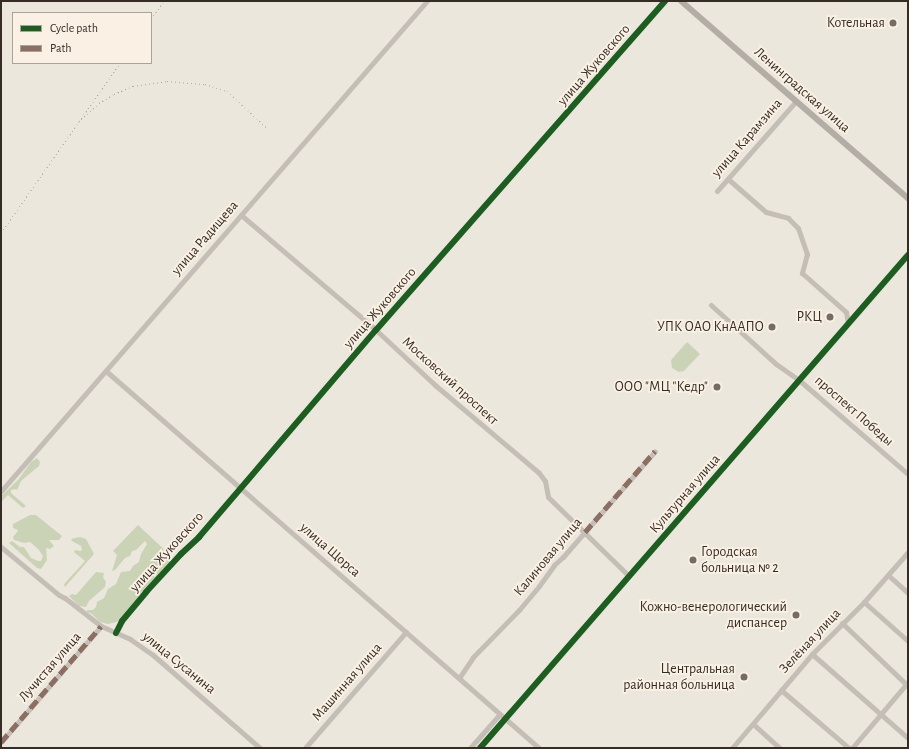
<!DOCTYPE html>
<html>
<head>
<meta charset="utf-8">
<style>
	body { margin:0 }
	#map { position:relative; width:909px; height:749px; overflow:hidden; background:#ece7dd; font-family:"Alegreya Sans",sans-serif }
	div>[style] { position:absolute }
	[style*='--x'] { left:calc(var(--x)*1px); top:calc(var(--y)*1px); width:calc(var(--w)*1px); rotate:calc(var(--a)*1deg) }
	.green>* { inset:0; background:#cbd3b6 }
	.minor>* { height:5px; margin:-2.5px; padding:0 2.5px; transform-origin:2.5px; border-radius:2.5px; background:#c5beb7 }
	.major>* { height:6px; margin:-3px; padding:0 3px; transform-origin:3px; border-radius:3px; background:#b4ada6 }
	.rail>* { height:1px; margin-top:-0.5px; transform-origin:0; background:repeating-linear-gradient(90deg,#aca7a1 0 1px,transparent 0 4px) }
	.quiet>* { height:5px; margin-top:-2.5px; transform-origin:0; background:repeating-linear-gradient(90deg,#8d6e63 0 10px,transparent 0 15px) }
	.cycleway>* { height:6px; margin:-3px; padding:0 3px; transform-origin:3px; border-radius:3px; background:#1b5e20 }
	.dots>* { width:11px; height:11px; translate:-50% -50%; box-sizing:border-box; border:2px solid #faf1e4; border-radius:50% }
	span { translate:-50% -50%; white-space:nowrap; text-align:center; line-height:1.15; -webkit-text-stroke:3.5px #faf1e4; paint-order:stroke }
	.poi-label { font-size:14px; color:#352c25 }
	.right { translate:-100% -50%; text-align:right }
	.left { translate:0 -50%; text-align:left }
	.street-label { font-size:14px; color:#352c25 }
	.frame { position:absolute; inset:0; border:2px solid #352c25; pointer-events:none }
	.legend { position:absolute; left:12px; top:12px; width:140px; height:52px; box-sizing:border-box; background:#faf1e4; border:1px solid #aba298; margin:0; padding:5px 7px; list-style:none; font-size:12px; color:#352c25 }
	.legend li { display:flex; align-items:center; gap:8px; height:20px }
	.legend b { width:20px; border:1px solid #aba298 }
</style>
</head>
<body>
<div id="map">
	<div class="green">
		<div style="clip-path:polygon(687px 342px,700px 354px,684px 371px,679px 372px,672px 368px,671px 360px)"></div>
		<div style="clip-path:polygon(37px 458px,40px 462px,39px 466px,21px 481px,17px 490px,15px 489px,11px 490px,11px 493px,26px 506px,23px 508px,8px 495px,1px 502px,1px 496px,18px 480px,31px 462px)"></div>
		<div style="clip-path:polygon(30px 515px,36px 515px,62px 536px,59px 540px,49px 540px,54px 546px,50px 549px,46px 548px,47px 560px,41px 569px,37px 568px,9px 543px,12px 541px,20px 547px,24px 547px,31px 558px,38px 561px,41px 561px,43px 556px,38px 549px,30px 542px,24px 543px,14px 540px,13px 537px,18px 531px,18px 530px,13px 528px,13px 524px)"></div>
		<div style="clip-path:polygon(138px 525px,170px 555px,169px 563px,120px 621px,108px 624px,100px 622px,92px 614px,87px 612px,87px 610px,93px 610px,96px 607px,97px 602px,104px 598px,108px 589px,116px 584px,121px 572px,130px 571px,133px 566px,139px 562px,141px 554px,147px 544px,145px 541px,136px 550px,132px 551px,130px 556px,125px 558px,115px 570px,112px 571px,117px 555px,113px 551px)"></div>
		<div style="clip-path:polygon(80px 537px,86px 539px,94px 554px,65px 587px,64px 585px,65px 583px,85px 561px,74px 552px,75px 550px,81px 551px,82px 549px,81px 546px,72px 541px,71px 539px)"></div>
		<div style="clip-path:polygon(96px 572px,104px 573px,103px 577px,106px 582px,105px 587px,89px 601px,86px 607px,79px 606px,69px 596px,72px 594px,76px 595px)"></div>
	</div>
	<div class="minor">
		<div style="--x:728;--y:179;--w:50;--a:41"></div>
		<div style="--x:766;--y:212;--w:23;--a:15"></div>
		<div style="--x:788;--y:218;--w:14;--a:45"></div>
		<div style="--x:798;--y:228;--w:28;--a:71"></div>
		<div style="--x:807;--y:254;--w:20;--a:105"></div>
		<div style="--x:802;--y:273;--w:59;--a:41.6"></div>
		<div style="--x:846;--y:312;--w:11;--a:80"></div>
		<div style="--x:717;--y:191;--w:120;--a:-48.7"></div>
		<div style="--x:241;--y:215;--w:177;--a:40.4"></div>
		<div style="--x:376;--y:330;--w:81;--a:43"></div>
		<div style="--x:435;--y:385;--w:136;--a:40.2"></div>
		<div style="--x:539;--y:473;--w:10;--a:53"></div>
		<div style="--x:545;--y:481;--w:16;--a:79"></div>
		<div style="--x:548;--y:497;--w:113;--a:44.3"></div>
		<div style="--x:711;--y:305;--w:88;--a:42.2"></div>
		<div style="--x:776;--y:364;--w:28;--a:35"></div>
		<div style="--x:799;--y:380;--w:144;--a:40.8"></div>
		<div style="--x:106;--y:371;--w:574;--a:41.05"></div>
		<div style="--x:1;--y:491;--w:649;--a:-49"></div>
		<div style="--x:1;--y:547;--w:75;--a:39.6"></div>
		<div style="--x:59;--y:595;--w:7;--a:27"></div>
		<div style="--x:65;--y:598;--w:46;--a:37.9"></div>
		<div style="--x:101;--y:626;--w:32;--a:24"></div>
		<div style="--x:130;--y:639;--w:28;--a:35"></div>
		<div style="--x:153;--y:655;--w:142;--a:41"></div>
		<div style="--x:888;--y:575;--w:27;--a:42"></div>
		<div style="--x:864;--y:602;--w:59;--a:41.6"></div>
		<div style="--x:842;--y:623;--w:91;--a:43.7"></div>
		<div style="--x:116;--y:633;--w:13;--a:-63"></div>
		<div style="--x:122;--y:621;--w:38;--a:-50"></div>
		<div style="--x:146;--y:592;--w:52;--a:-47.4"></div>
		<div style="--x:181;--y:554;--w:25;--a:-43"></div>
		<div style="--x:199;--y:537;--w:272;--a:-49.5"></div>
		<div style="--x:376;--y:330;--w:438;--a:-48.7"></div>
		<div style="--x:812;--y:654;--w:128;--a:41.2"></div>
		<div style="--x:459;--y:678;--w:25;--a:-56"></div>
		<div style="--x:473;--y:657;--w:66;--a:-45.6"></div>
		<div style="--x:519;--y:610;--w:31;--a:-50"></div>
		<div style="--x:539;--y:586;--w:26;--a:-54"></div>
		<div style="--x:554;--y:565;--w:12;--a:-42"></div>
		<div style="--x:563;--y:557;--w:140;--a:-49"></div>
		<div style="--x:781;--y:690;--w:89;--a:40.5"></div>
		<div style="--x:753;--y:724;--w:36;--a:42"></div>
		<div style="--x:1;--y:742;--w:153;--a:-49.2"></div>
		<div style="--x:305;--y:748;--w:154;--a:-49"></div>
		<div style="--x:470;--y:748;--w:45;--a:-48.6"></div>
		<div style="--x:480;--y:748;--w:653;--a:-49.04"></div>
		<div style="--x:732;--y:748;--w:123;--a:-49.6"></div>
		<div style="--x:812;--y:654;--w:74;--a:-45"></div>
		<div style="--x:864;--y:602;--w:67;--a:-48.7"></div>
		<div style="--x:852;--y:748;--w:87;--a:-49.7"></div>
	</div>
	<div class="major">
		<div style="--x:681;--y:1;--w:301;--a:41"></div>
	</div>
	<div class="rail">
		<div style="--x:151;--y:19;--w:22;--a:-54"></div>
		<div style="--x:78;--y:122;--w:28;--a:-42"></div>
		<div style="--x:99;--y:103;--w:17;--a:-31"></div>
		<div style="--x:114;--y:94;--w:21;--a:-23"></div>
		<div style="--x:133;--y:86;--w:34;--a:-8"></div>
		<div style="--x:167;--y:81;--w:38;--a:5"></div>
		<div style="--x:205;--y:84;--w:23;--a:18"></div>
		<div style="--x:227;--y:91;--w:53;--a:42.7"></div>
		<div style="--x:1;--y:233;--w:208;--a:-55"></div>
	</div>
	<div class="quiet">
		<div style="--x:585;--y:532;--w:107;--a:-49.2"></div>
		<div style="--x:1;--y:742;--w:153;--a:-49.2"></div>
	</div>
	<div class="cycleway">
		<div style="--x:116;--y:633;--w:13;--a:-63"></div>
		<div style="--x:122;--y:621;--w:38;--a:-50"></div>
		<div style="--x:146;--y:592;--w:52;--a:-47.4"></div>
		<div style="--x:181;--y:554;--w:25;--a:-43"></div>
		<div style="--x:199;--y:537;--w:272;--a:-49.5"></div>
		<div style="--x:376;--y:330;--w:438;--a:-48.7"></div>
		<div style="--x:480;--y:748;--w:653;--a:-49.04"></div>
	</div>
	<div class="dots">
		<div style="left:893px;top:23px;background:#756d65"></div>
		<div style="left:830px;top:317px;background:#756d65"></div>
		<div style="left:772px;top:327px;background:#756d65"></div>
		<div style="left:717px;top:387px;background:#756d65"></div>
		<div style="left:693px;top:560px;background:#756d65"></div>
		<div style="left:796px;top:615px;background:#756d65"></div>
		<div style="left:744px;top:677px;background:#756d65"></div>
	</div>
	<div class="poi-label">
		<span class="right" style="left:885px;top:23px">Котельная</span>
		<span class="right" style="left:822px;top:317px">РКЦ</span>
		<span class="right" style="left:764px;top:327px">УПК ОАО КнААПО</span>
		<span class="right" style="left:708px;top:387px">ООО "МЦ "Кедр"</span>
		<span class="left" style="left:701px;top:560px">Городская<br>больница № 2</span>
		<span class="right" style="left:787px;top:615px">Кожно-венерологический<br>диспансер</span>
		<span class="right" style="left:735px;top:677px">Центральная<br>районная больница</span>
	</div>
	<div class="street-label">
		<span style="left:594px;top:65px;rotate:-49deg">улица Жуковского</span>
		<span style="left:802px;top:90px;rotate:41deg">Ленинградская улица</span>
		<span style="left:747px;top:138px;rotate:-49deg">улица Карамзина</span>
		<span style="left:205px;top:238px;rotate:-49deg">улица Радищева</span>
		<span style="left:380px;top:308px;rotate:-49deg">улица Жуковского</span>
		<span style="left:450px;top:381px;rotate:42deg">Московский проспект</span>
		<span style="left:854px;top:411px;rotate:41deg">проспект Победы</span>
		<span style="left:685px;top:494px;rotate:-49deg">Культурная улица</span>
		<span style="left:330px;top:550px;rotate:41deg">улица Щорса</span>
		<span style="left:167px;top:552px;rotate:-48deg">улица Жуковского</span>
		<span style="left:548px;top:557px;rotate:-50deg">Калиновая улица</span>
		<span style="left:810px;top:641px;rotate:-47deg">Зелёная улица</span>
		<span style="left:179px;top:663px;rotate:39deg">улица Сусанина</span>
		<span style="left:50px;top:667px;rotate:-49deg">Лучистая улица</span>
		<span style="left:347px;top:682px;rotate:-49deg">Машинная улица</span>
	</div>
	<div class="frame"></div>
	<ul class="legend">
	<li><b style="height:5px;background:#1b5e20"></b>Cycle path</li>
	<li><b style="height:5px;background:#8d6e63"></b>Path</li>
	</ul>
</div>
</body>
</html>
